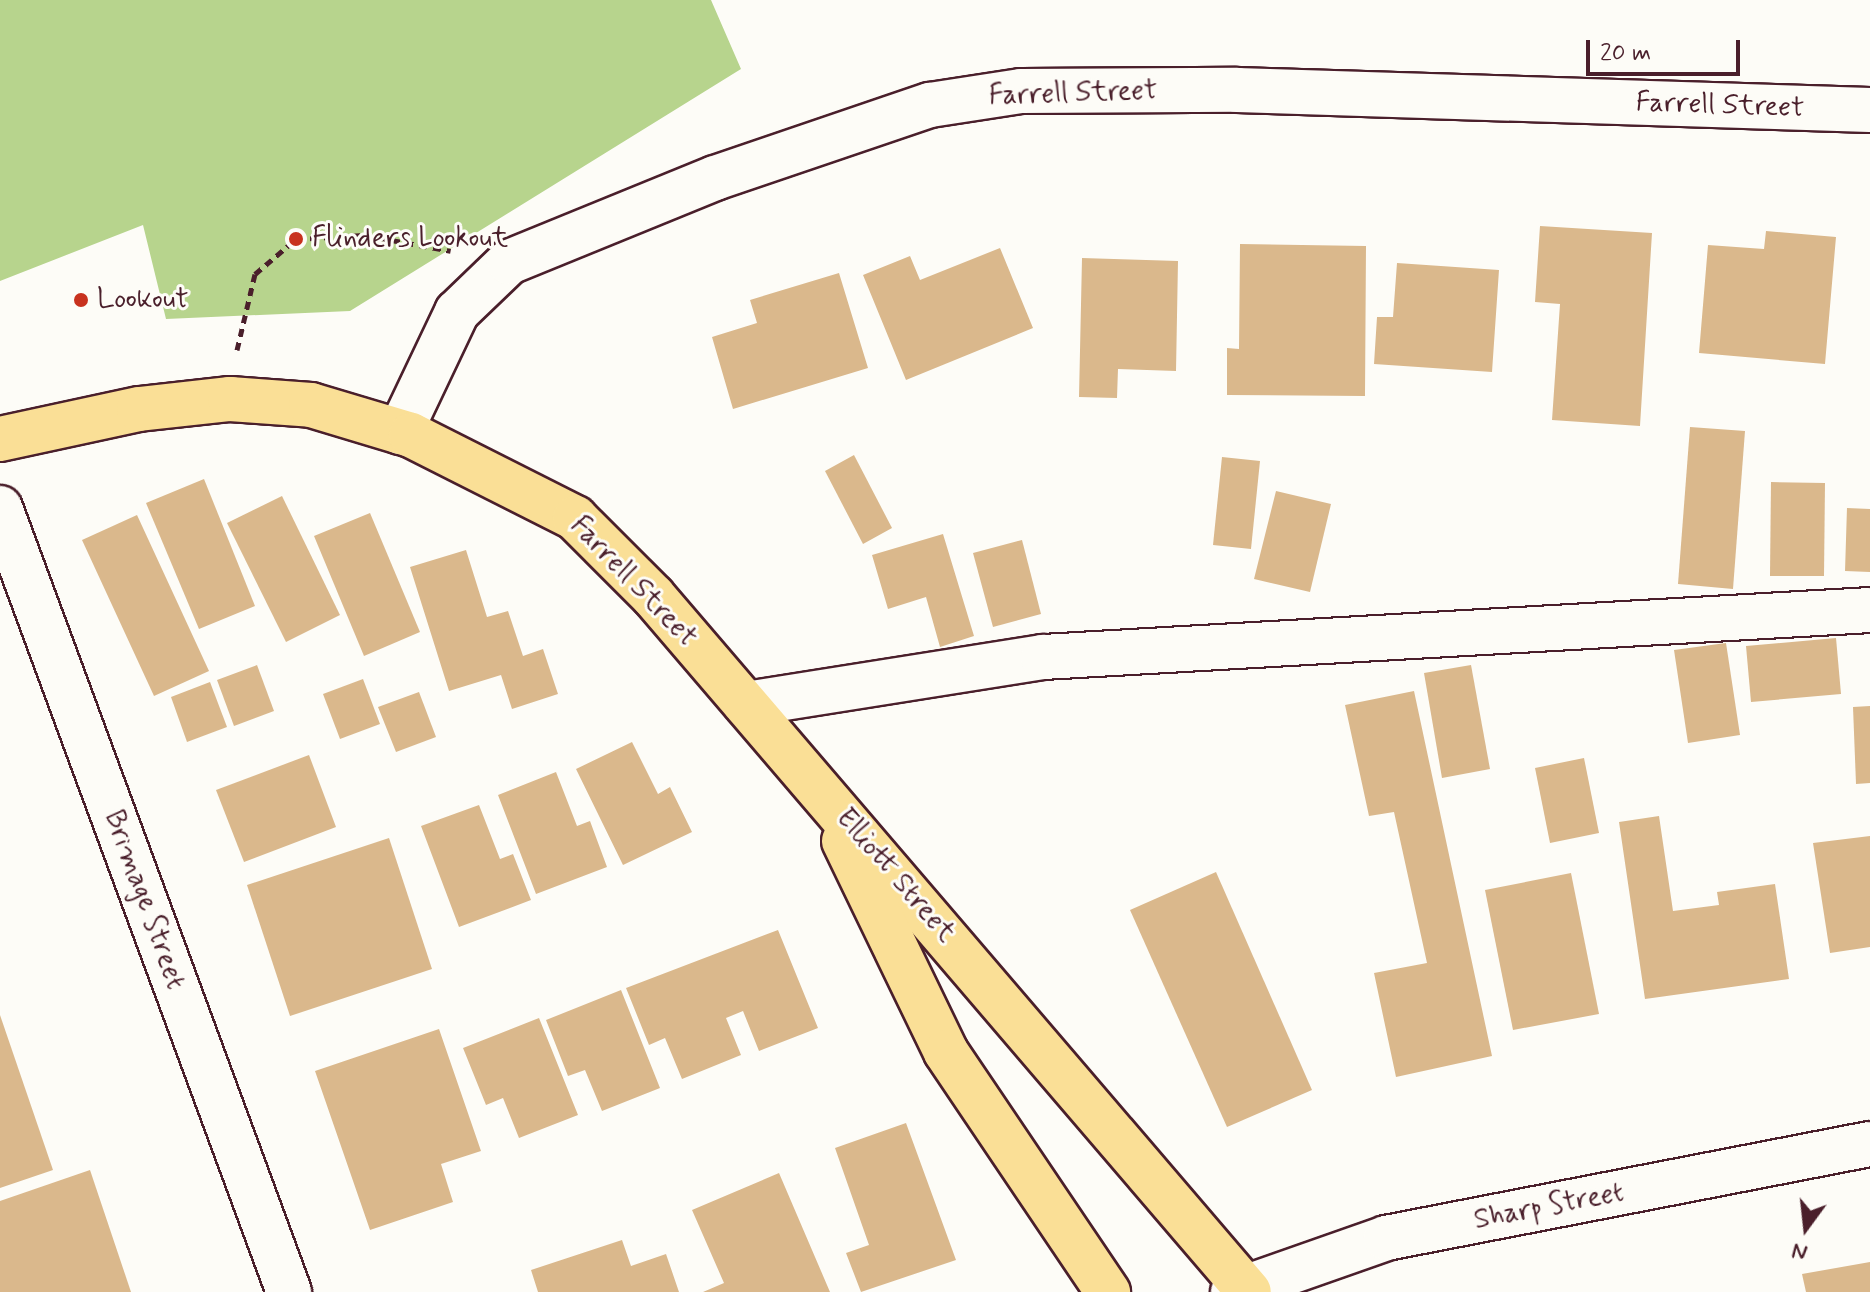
<!DOCTYPE html>
<html>
<head>
<meta charset="utf-8">
<style>
	body { margin:0 }
	#map { position:relative; width:1870px; height:1292px; overflow:hidden; background:#fdfcf7; font-family:Mynerve,sans-serif }
	div>[style] { position:absolute }
	[style*='--x'] { left:calc(var(--x)*1px); top:calc(var(--y)*1px); width:calc(var(--w)*1px); rotate:calc(var(--a)*1deg) }
	.green>* { inset:0; background:#b7d48d }
	.building>* { inset:0; background:#dab88c }
	.path>* { height:5px; margin-top:-2.5px; transform-origin:0; background:repeating-linear-gradient(90deg,#4a1f2b 0 8px,transparent 0 14px) }
	.roads { filter:drop-shadow(2px 0 #4a1f2b) drop-shadow(-2px 0 #4a1f2b) drop-shadow(0 2px #4a1f2b) drop-shadow(0 -2px #4a1f2b) }
	.minor>* { height:44px; margin:-22px; padding:0 22px; transform-origin:22px; border-radius:22px; background:#fdfcf7 }
	.major>* { height:44px; margin:-22px; padding:0 22px; transform-origin:22px; border-radius:22px; background:#fadf96 }
	.dots>* { width:22px; height:22px; translate:-50% -50%; box-sizing:border-box; border:4px solid #fdfcf7; border-radius:50% }
	span { translate:-50% -50%; white-space:nowrap; text-align:center; line-height:1.15; -webkit-text-stroke:6px #fdfcf7; paint-order:stroke }
	.street-label { font-size:28px; color:#4a1f2b }
	.poi-label { font-size:28px; color:#4a1f2b }
	.left { translate:0 -50%; text-align:left }
	.north { position:absolute; left:1766px; top:1188px; width:80px; height:80px; -webkit-text-stroke:6px #fdfcf7; paint-order:stroke; rotate:195deg; font-size:22px; font-weight:700; line-height:32px; text-align:center; color:#4a1f2b }
	.north::after { content:''; display:block; margin:auto; width:28px; height:36px; background:#4a1f2b; clip-path:polygon(50% 0,100% 100%,50% 72%,0 100%) }
	.scale { position:absolute; left:1586px; top:40px; width:154px; height:36px; box-sizing:border-box; border:4px solid #4a1f2b; border-top:0; padding-left:10px; font-size:24px; line-height:28px; white-space:nowrap; color:#4a1f2b; -webkit-text-stroke:6px #fdfcf7; paint-order:stroke }
</style>
</head>
<body>
<div id="map">
	<div class="green">
		<div style="clip-path:polygon(0 0,711px 0,741px 69px,350px 311px,166px 319px,143px 225px,0 281px)"></div>
	</div>
	<div class="building">
		<div style="clip-path:polygon(1540px 226px,1652px 233px,1640px 426px,1552px 420px,1560px 304px,1535px 302px)"></div>
		<div style="clip-path:polygon(1766px 231px,1836px 237px,1825px 364px,1699px 353px,1708px 245px,1764px 249px)"></div>
		<div style="clip-path:polygon(1240px 244px,1366px 246px,1365px 396px,1227px 395px,1227px 348px,1239px 349px)"></div>
		<div style="clip-path:polygon(1000px 248px,1033px 328px,906px 380px,863px 275px,910px 256px,920px 280px)"></div>
		<div style="clip-path:polygon(1082px 258px,1178px 261px,1176px 371px,1118px 369px,1117px 398px,1079px 397px)"></div>
		<div style="clip-path:polygon(1397px 263px,1499px 270px,1492px 372px,1374px 364px,1377px 317px,1393px 317px)"></div>
		<div style="clip-path:polygon(839px 273px,868px 368px,733px 409px,712px 337px,757px 323px,750px 300px)"></div>
		<div style="clip-path:polygon(1690px 427px,1745px 431px,1733px 589px,1678px 584px)"></div>
		<div style="clip-path:polygon(854px 455px,892px 528px,863px 544px,825px 471px)"></div>
		<div style="clip-path:polygon(1222px 457px,1260px 461px,1251px 549px,1213px 545px)"></div>
		<div style="clip-path:polygon(204px 479px,255px 606px,199px 629px,146px 503px)"></div>
		<div style="clip-path:polygon(1771px 482px,1825px 483px,1824px 576px,1770px 576px)"></div>
		<div style="clip-path:polygon(1276px 491px,1331px 504px,1310px 592px,1254px 579px)"></div>
		<div style="clip-path:polygon(282px 496px,340px 615px,286px 642px,227px 523px)"></div>
		<div style="clip-path:polygon(1847px 508px,1870px 509px,1870px 572px,1845px 571px)"></div>
		<div style="clip-path:polygon(370px 513px,420px 632px,364px 656px,314px 536px)"></div>
		<div style="clip-path:polygon(137px 515px,209px 671px,154px 696px,82px 540px)"></div>
		<div style="clip-path:polygon(943px 534px,974px 636px,940px 647px,926px 597px,888px 609px,872px 555px)"></div>
		<div style="clip-path:polygon(1022px 540px,1041px 614px,993px 627px,973px 553px)"></div>
		<div style="clip-path:polygon(466px 550px,487px 617px,508px 611px,523px 656px,543px 649px,558px 694px,512px 709px,501px 675px,449px 691px,410px 567px)"></div>
		<div style="clip-path:polygon(1836px 638px,1841px 694px,1751px 702px,1746px 646px)"></div>
		<div style="clip-path:polygon(1726px 643px,1740px 735px,1688px 743px,1674px 650px)"></div>
		<div style="clip-path:polygon(257px 665px,274px 711px,234px 726px,217px 680px)"></div>
		<div style="clip-path:polygon(1471px 665px,1490px 769px,1442px 778px,1424px 673px)"></div>
		<div style="clip-path:polygon(363px 679px,380px 724px,340px 739px,323px 694px)"></div>
		<div style="clip-path:polygon(210px 682px,227px 727px,187px 742px,171px 697px)"></div>
		<div style="clip-path:polygon(1414px 691px,1492px 1056px,1396px 1077px,1374px 973px,1427px 963px,1394px 812px,1369px 816px,1345px 705px)"></div>
		<div style="clip-path:polygon(419px 692px,436px 737px,396px 752px,378px 707px)"></div>
		<div style="clip-path:polygon(1870px 706px,1870px 783px,1856px 784px,1853px 707px)"></div>
		<div style="clip-path:polygon(632px 742px,658px 794px,670px 787px,692px 832px,623px 865px,576px 769px)"></div>
		<div style="clip-path:polygon(309px 755px,336px 827px,244px 862px,216px 790px)"></div>
		<div style="clip-path:polygon(1584px 758px,1599px 833px,1550px 843px,1535px 768px)"></div>
		<div style="clip-path:polygon(556px 772px,577px 826px,590px 821px,607px 867px,536px 894px,498px 795px)"></div>
		<div style="clip-path:polygon(479px 805px,500px 859px,513px 854px,531px 900px,459px 927px,421px 826px)"></div>
		<div style="clip-path:polygon(1659px 816px,1673px 911px,1719px 905px,1717px 892px,1775px 884px,1789px 979px,1645px 999px,1619px 822px)"></div>
		<div style="clip-path:polygon(1870px 836px,1870px 947px,1830px 953px,1813px 843px)"></div>
		<div style="clip-path:polygon(389px 838px,432px 969px,290px 1016px,247px 885px)"></div>
		<div style="clip-path:polygon(1216px 872px,1312px 1090px,1227px 1127px,1130px 910px)"></div>
		<div style="clip-path:polygon(1571px 873px,1599px 1014px,1513px 1030px,1485px 890px)"></div>
		<div style="clip-path:polygon(778px 930px,818px 1028px,759px 1051px,743px 1011px,726px 1018px,741px 1055px,682px 1079px,665px 1038px,649px 1045px,626px 988px)"></div>
		<div style="clip-path:polygon(621px 990px,660px 1088px,602px 1111px,585px 1070px,568px 1076px,546px 1020px)"></div>
		<div style="clip-path:polygon(0 1015px,53px 1170px,0 1188px)"></div>
		<div style="clip-path:polygon(539px 1018px,578px 1115px,519px 1138px,503px 1098px,486px 1105px,463px 1048px)"></div>
		<div style="clip-path:polygon(439px 1029px,481px 1151px,441px 1164px,453px 1202px,370px 1230px,315px 1071px)"></div>
		<div style="clip-path:polygon(906px 1123px,956px 1260px,861px 1292px,846px 1253px,869px 1245px,835px 1148px)"></div>
		<div style="clip-path:polygon(90px 1170px,131px 1292px,0 1292px,0 1201px)"></div>
		<div style="clip-path:polygon(779px 1173px,830px 1292px,703px 1292px,724px 1283px,692px 1210px)"></div>
		<div style="clip-path:polygon(622px 1240px,631px 1266px,666px 1254px,679px 1292px,538px 1292px,531px 1270px)"></div>
		<div style="clip-path:polygon(1870px 1262px,1870px 1292px,1806px 1292px,1802px 1274px)"></div>
	</div>
	<div class="path">
		<div style="--x:237;--y:350;--w:78;--a:-76.7"></div>
		<div style="--x:255;--y:274;--w:54;--a:-40.5"></div>
		<div style="--x:296;--y:239;--w:68;--a:-3.4"></div>
		<div style="--x:364;--y:235;--w:88;--a:10.4"></div>
	</div>
	<div class="roads">
		<div class="minor">
			<div style="--x:400;--y:432;--w:133;--a:-64.6"></div>
			<div style="--x:457;--y:312;--w:72;--a:-43.9"></div>
			<div style="--x:509;--y:262;--w:222;--a:-22.2"></div>
			<div style="--x:715;--y:178;--w:227;--a:-18.8"></div>
			<div style="--x:930;--y:105;--w:92;--a:-8.7"></div>
			<div style="--x:1021;--y:91;--w:216;--a:-0.3"></div>
			<div style="--x:1237;--y:90;--w:633;--a:1.81"></div>
			<div style="--x:0;--y:508;--w:836;--a:69.76"></div>
			<div style="--x:746;--y:704;--w:301;--a:-9"></div>
			<div style="--x:1043;--y:657;--w:828;--a:-3.25"></div>
			<div style="--x:1233;--y:1292;--w:162;--a:-19.4"></div>
			<div style="--x:1386;--y:1238;--w:493;--a:-11"></div>
		</div>
		<div class="major">
			<div style="--x:0;--y:439;--w:142;--a:-12.2"></div>
			<div style="--x:139;--y:409;--w:92;--a:-6.3"></div>
			<div style="--x:230;--y:399;--w:81;--a:4.2"></div>
			<div style="--x:311;--y:405;--w:104;--a:16.7"></div>
			<div style="--x:411;--y:435;--w:184;--a:26.8"></div>
			<div style="--x:575;--y:518;--w:110;--a:45"></div>
			<div style="--x:653;--y:596;--w:916;--a:49.43"></div>
			<div style="--x:844;--y:841;--w:234;--a:64.2"></div>
			<div style="--x:946;--y:1052;--w:290;--a:56"></div>
		</div>
	</div>
	<div class="dots">
		<div style="left:296px;top:239px;background:#c8321e"></div>
		<div style="left:81px;top:300px;background:#c8321e"></div>
	</div>
	<div class="street-label">
		<span style="left:1073px;top:94px;rotate:-2deg">Farrell Street</span>
		<span style="left:1720px;top:106px;rotate:2deg">Farrell Street</span>
		<span style="left:633px;top:582px;rotate:46deg">Farrell Street</span>
		<span style="left:895px;top:876px;rotate:49deg">Elliott Street</span>
		<span style="left:144px;top:900px;rotate:70deg">Brimage Street</span>
		<span style="left:1549px;top:1207px;rotate:-11deg">Sharp Street</span>
	</div>
	<div class="poi-label">
		<span class="left" style="left:312px;top:239px">Flinders Lookout</span>
		<span class="left" style="left:97px;top:300px">Lookout</span>
	</div>
	<div class="north">N</div>
	<div class="scale">20 m</div>
</div>
</body>
</html>
